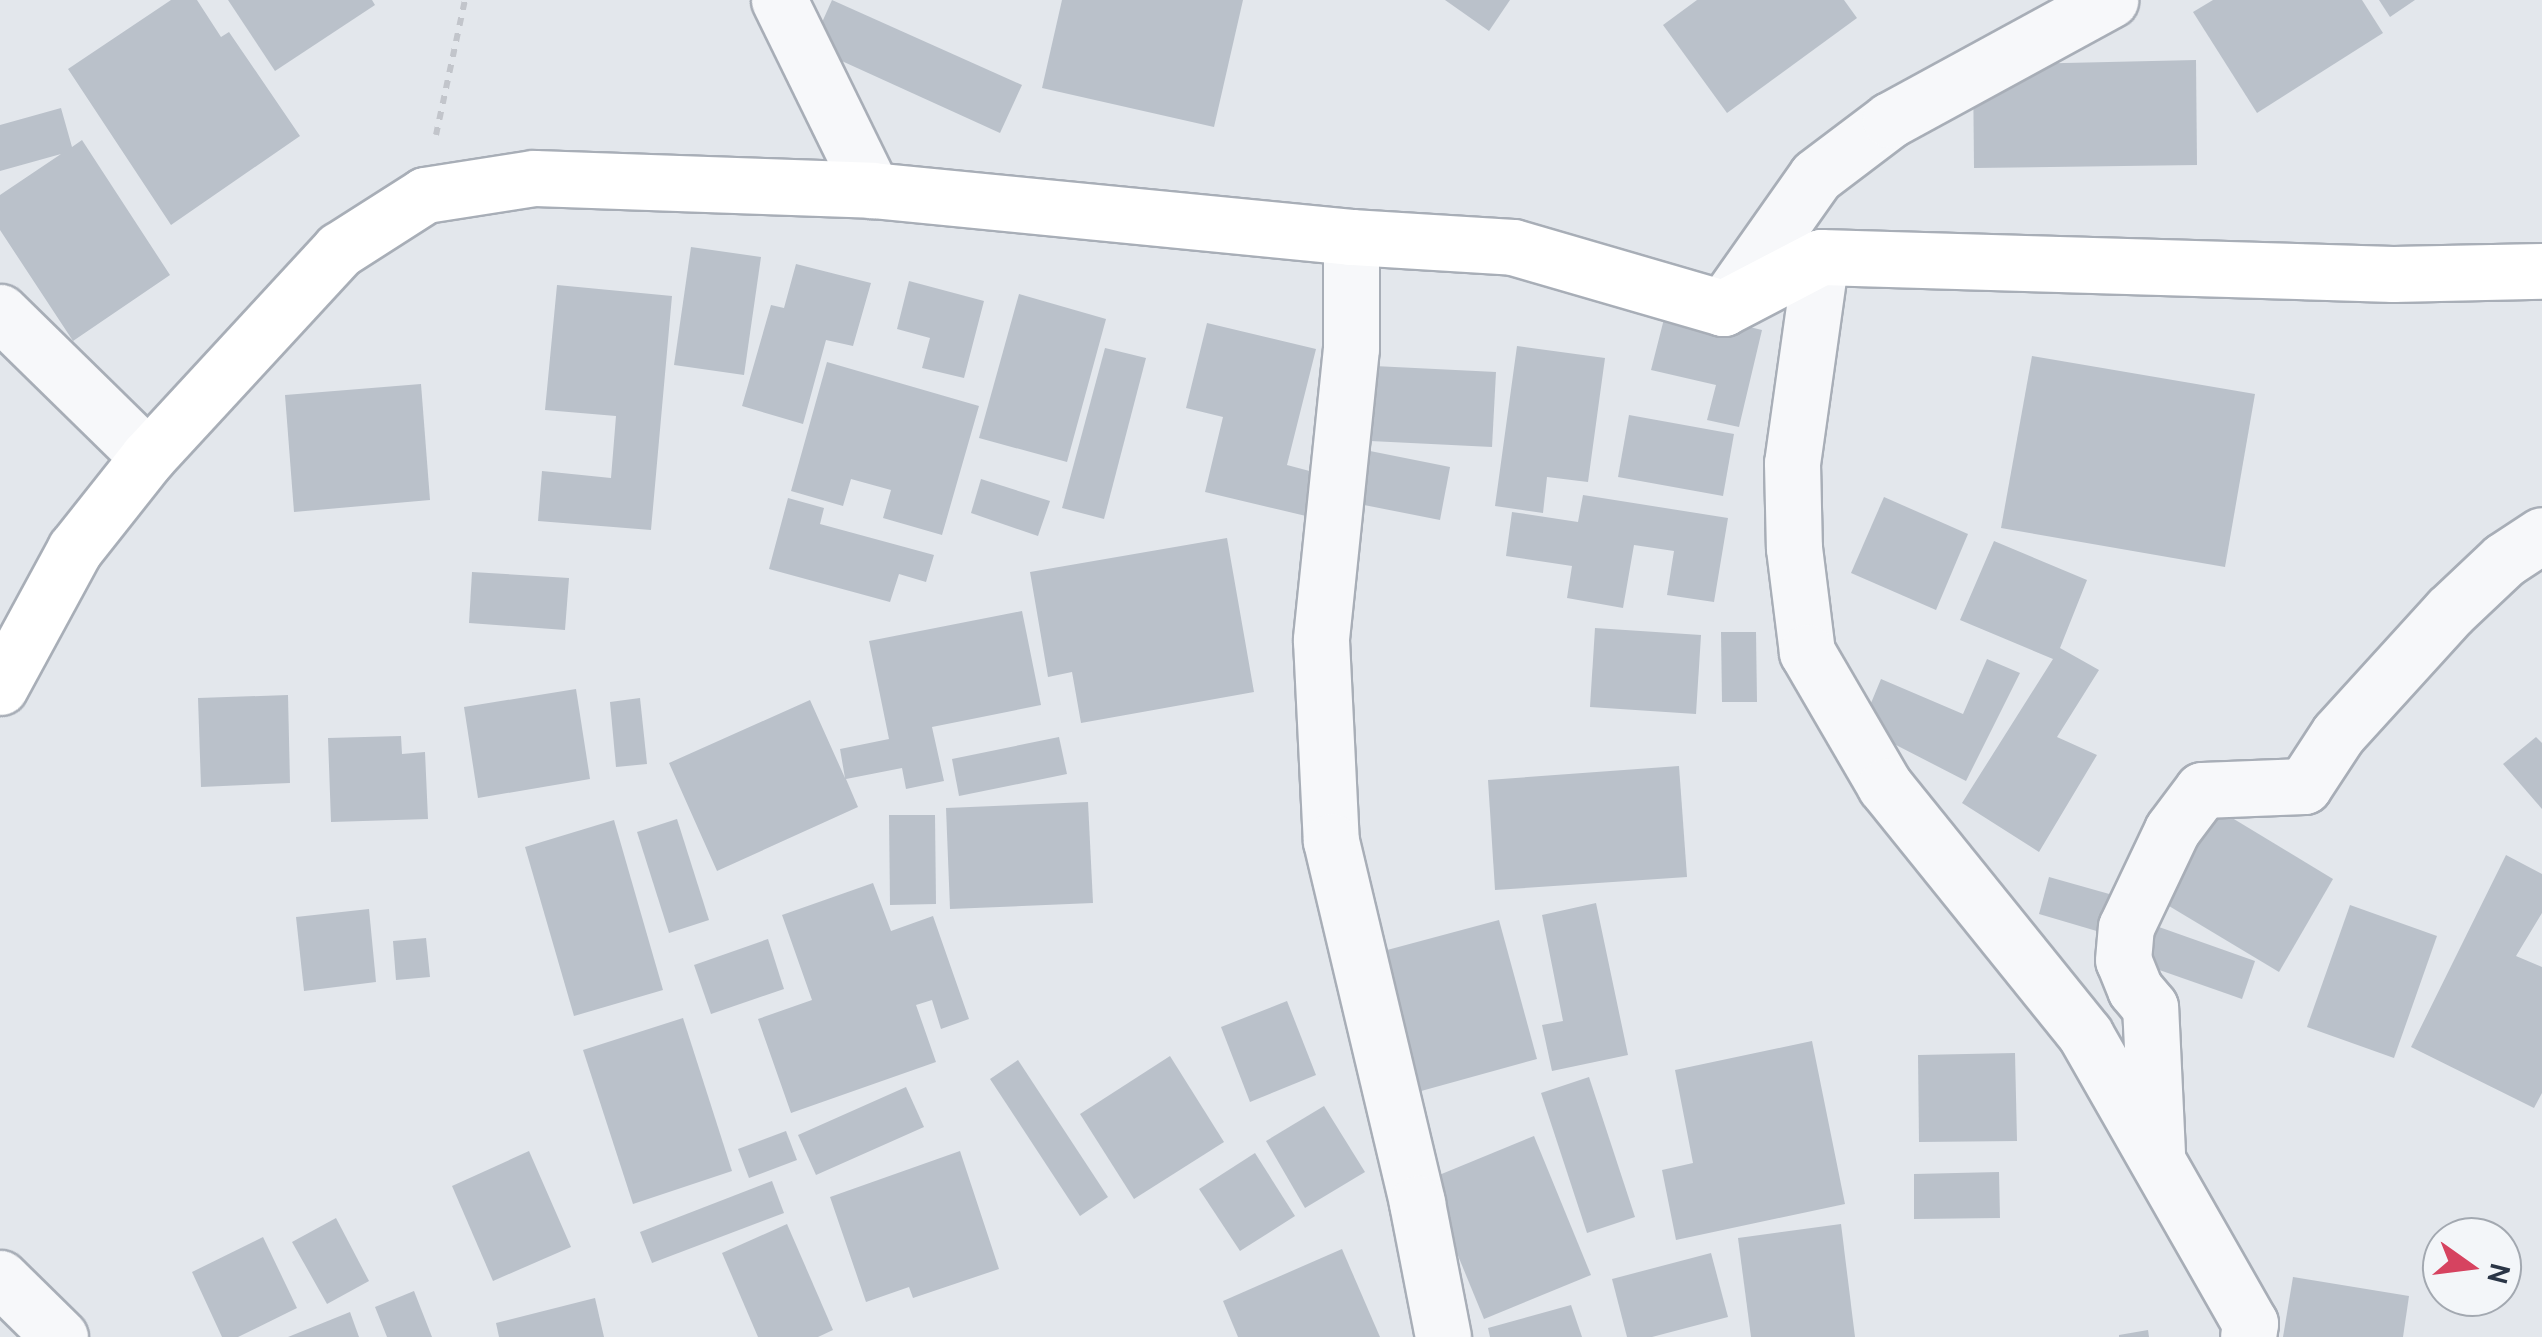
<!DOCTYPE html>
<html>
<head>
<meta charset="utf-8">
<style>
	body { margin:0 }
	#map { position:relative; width:2542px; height:1337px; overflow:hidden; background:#e3e7ec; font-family:Cabin,sans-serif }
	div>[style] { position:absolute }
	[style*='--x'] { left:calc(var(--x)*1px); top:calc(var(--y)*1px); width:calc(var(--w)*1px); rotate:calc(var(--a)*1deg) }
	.building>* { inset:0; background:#bac1ca }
	.path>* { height:6px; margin-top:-3px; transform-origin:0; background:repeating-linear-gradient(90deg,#c2c5cb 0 8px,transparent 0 16px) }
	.roads { filter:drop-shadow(2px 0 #a8aeb7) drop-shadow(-2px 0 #a8aeb7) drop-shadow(0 2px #a8aeb7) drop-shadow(0 -2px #a8aeb7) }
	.minor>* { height:55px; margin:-27.5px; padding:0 27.5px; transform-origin:27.5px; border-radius:27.5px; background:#f7f8fa }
	.major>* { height:55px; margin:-27.5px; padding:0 27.5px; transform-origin:27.5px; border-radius:27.5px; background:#fff }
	span { translate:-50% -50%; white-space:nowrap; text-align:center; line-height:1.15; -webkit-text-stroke:8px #f3f6f9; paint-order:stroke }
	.north { position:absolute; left:2422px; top:1217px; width:100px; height:100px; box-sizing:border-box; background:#f3f6f9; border:2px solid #a3a9b1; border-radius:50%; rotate:104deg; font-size:28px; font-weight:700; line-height:40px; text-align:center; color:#2a3546 }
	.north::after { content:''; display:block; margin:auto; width:35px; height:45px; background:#d64360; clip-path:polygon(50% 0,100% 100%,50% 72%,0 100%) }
</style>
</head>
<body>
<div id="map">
	<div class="building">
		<div style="clip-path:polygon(171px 0,197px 0,221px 37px,229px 32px,300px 136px,171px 225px,68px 69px)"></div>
		<div style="clip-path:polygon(228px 0,372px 0,375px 5px,275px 71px)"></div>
		<div style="clip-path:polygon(832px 0,1022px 85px,1000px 133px,811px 47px)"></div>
		<div style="clip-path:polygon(1062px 0,1243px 0,1214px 127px,1042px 88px)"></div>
		<div style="clip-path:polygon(1445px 0,1510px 0,1489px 31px)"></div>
		<div style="clip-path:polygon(1697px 0,1844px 0,1857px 18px,1727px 113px,1663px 25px)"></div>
		<div style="clip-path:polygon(2213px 0,2362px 0,2383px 33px,2257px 113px,2193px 12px)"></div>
		<div style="clip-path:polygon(2379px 0,2415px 0,2390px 17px)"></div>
		<div style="clip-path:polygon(2196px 60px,2197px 165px,1974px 168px,1973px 65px)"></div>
		<div style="clip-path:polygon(61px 108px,72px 147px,82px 140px,170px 275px,73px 341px,0 230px,0 195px,61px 154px,0 171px,0 125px)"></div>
		<div style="clip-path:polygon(691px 247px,761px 257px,744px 375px,674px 365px)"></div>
		<div style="clip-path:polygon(796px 264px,871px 283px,853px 346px,826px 340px,803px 424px,742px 406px,771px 305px,784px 308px)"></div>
		<div style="clip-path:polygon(909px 281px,984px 301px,964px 378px,922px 368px,930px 338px,897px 329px)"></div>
		<div style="clip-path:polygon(557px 285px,672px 296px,651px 530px,538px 521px,542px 471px,611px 478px,616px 416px,545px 410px)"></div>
		<div style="clip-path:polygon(1019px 294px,1106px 319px,1067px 462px,979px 438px)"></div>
		<div style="clip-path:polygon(1667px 307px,1762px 330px,1739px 427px,1707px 420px,1716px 385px,1651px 370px)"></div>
		<div style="clip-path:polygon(1207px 323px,1316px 349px,1287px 465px,1317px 473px,1306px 516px,1205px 492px,1223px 417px,1186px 408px)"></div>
		<div style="clip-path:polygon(1517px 346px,1605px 358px,1588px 482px,1547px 477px,1543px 513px,1495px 506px)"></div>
		<div style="clip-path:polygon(1105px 348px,1146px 358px,1104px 519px,1062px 508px)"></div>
		<div style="clip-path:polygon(2032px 356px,2255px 394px,2225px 567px,2001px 528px)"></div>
		<div style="clip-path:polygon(827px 362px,979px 406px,942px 535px,883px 518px,891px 490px,851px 479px,843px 506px,791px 491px)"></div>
		<div style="clip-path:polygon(1354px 365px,1496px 372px,1492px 447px,1350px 440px)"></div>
		<div style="clip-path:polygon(421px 384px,430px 500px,294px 512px,285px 395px)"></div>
		<div style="clip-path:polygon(1629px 415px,1734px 434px,1723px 496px,1618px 477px)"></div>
		<div style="clip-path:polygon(1370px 451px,1450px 467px,1440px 520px,1359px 504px)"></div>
		<div style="clip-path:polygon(981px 479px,1050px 501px,1038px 536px,971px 513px)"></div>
		<div style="clip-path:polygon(1583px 495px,1728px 518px,1714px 602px,1667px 595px,1674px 551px,1634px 545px,1623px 608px,1567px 598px,1572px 566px,1506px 556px,1512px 512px,1578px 522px)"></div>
		<div style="clip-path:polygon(1884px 497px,1968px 534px,1936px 610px,1851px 573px)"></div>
		<div style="clip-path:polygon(788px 498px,824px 508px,820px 524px,934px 555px,926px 582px,899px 574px,890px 602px,769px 569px)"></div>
		<div style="clip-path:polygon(1227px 538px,1254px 692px,1081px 723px,1072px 672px,1048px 677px,1030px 572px)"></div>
		<div style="clip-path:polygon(1994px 541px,2087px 580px,2060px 648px,2099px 670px,2057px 737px,2097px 755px,2039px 852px,1962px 803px,2053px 659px,1960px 620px)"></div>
		<div style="clip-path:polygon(472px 572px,569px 578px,565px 630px,469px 623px)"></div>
		<div style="clip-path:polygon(1022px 611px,1041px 705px,932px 727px,944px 781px,906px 789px,902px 768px,846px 779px,858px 807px,717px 871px,669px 763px,810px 700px,845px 778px,840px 749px,889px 739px,869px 641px)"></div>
		<div style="clip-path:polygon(1595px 628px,1701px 635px,1696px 714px,1590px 707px)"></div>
		<div style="clip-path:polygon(1721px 632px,1756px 632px,1757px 702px,1722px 702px)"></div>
		<div style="clip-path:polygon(1987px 659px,2020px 673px,1966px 781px,1861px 727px,1881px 679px,1963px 714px)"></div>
		<div style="clip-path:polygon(576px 689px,590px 779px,478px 798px,464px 707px)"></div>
		<div style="clip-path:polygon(288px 695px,290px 783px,201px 787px,198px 698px)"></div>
		<div style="clip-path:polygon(640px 698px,647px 764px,616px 767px,610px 702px)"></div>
		<div style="clip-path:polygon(401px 736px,402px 754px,425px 752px,428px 819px,331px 822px,328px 738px)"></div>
		<div style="clip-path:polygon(1059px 737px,1067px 774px,959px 796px,952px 759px)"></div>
		<div style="clip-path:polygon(2536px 737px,2542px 743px,2542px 809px,2503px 764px)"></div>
		<div style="clip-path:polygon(1679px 766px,1687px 877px,1495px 890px,1488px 780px)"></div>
		<div style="clip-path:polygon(1088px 802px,1093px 903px,950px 909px,946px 808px)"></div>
		<div style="clip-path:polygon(2219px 810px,2333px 879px,2279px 972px,2164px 903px)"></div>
		<div style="clip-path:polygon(889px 815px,935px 815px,936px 904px,890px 905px)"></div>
		<div style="clip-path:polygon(677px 819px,709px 920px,669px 933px,637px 832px)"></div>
		<div style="clip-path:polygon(614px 820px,663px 990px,574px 1016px,525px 847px)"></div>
		<div style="clip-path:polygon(2506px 855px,2542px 874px,2542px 913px,2516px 956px,2542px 967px,2542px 1093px,2534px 1108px,2411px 1047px)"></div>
		<div style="clip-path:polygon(2049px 877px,2127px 899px,2117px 937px,2039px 914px)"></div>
		<div style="clip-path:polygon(873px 883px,891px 931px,933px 916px,969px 1019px,941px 1029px,932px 1000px,916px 1005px,936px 1062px,791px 1113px,758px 1019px,812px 1000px,782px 915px)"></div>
		<div style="clip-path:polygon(1596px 903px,1628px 1055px,1552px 1071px,1542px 1025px,1563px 1021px,1542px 915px)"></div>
		<div style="clip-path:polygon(2350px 905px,2437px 936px,2394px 1058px,2307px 1027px)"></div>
		<div style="clip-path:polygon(369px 909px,376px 982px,304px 991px,296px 917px)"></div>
		<div style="clip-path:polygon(1499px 920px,1537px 1059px,1414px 1093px,1376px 953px)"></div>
		<div style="clip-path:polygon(2142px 921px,2255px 961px,2242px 999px,2128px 959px)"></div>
		<div style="clip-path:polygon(426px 938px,430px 977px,396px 980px,393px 941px)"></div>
		<div style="clip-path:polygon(768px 939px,784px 989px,711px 1014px,694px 965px)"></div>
		<div style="clip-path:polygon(1287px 1001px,1316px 1075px,1250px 1102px,1221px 1027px)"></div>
		<div style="clip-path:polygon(683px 1018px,732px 1171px,633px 1204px,583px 1050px)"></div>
		<div style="clip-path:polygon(1812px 1041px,1845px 1204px,1676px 1240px,1662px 1170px,1693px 1163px,1675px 1070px)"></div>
		<div style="clip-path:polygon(2015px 1053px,2017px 1141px,1919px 1142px,1918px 1055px)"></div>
		<div style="clip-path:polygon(1170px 1056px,1224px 1142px,1134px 1199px,1080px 1114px)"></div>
		<div style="clip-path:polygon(1018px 1060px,1108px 1197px,1080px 1216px,990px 1079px)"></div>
		<div style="clip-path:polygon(1589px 1077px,1635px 1217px,1587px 1233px,1541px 1093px)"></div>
		<div style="clip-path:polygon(906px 1087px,924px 1127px,816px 1175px,798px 1135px)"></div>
		<div style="clip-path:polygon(1324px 1106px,1365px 1172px,1305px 1208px,1266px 1141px)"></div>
		<div style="clip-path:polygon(786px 1131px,797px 1160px,749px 1178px,738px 1149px)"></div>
		<div style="clip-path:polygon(1534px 1136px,1591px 1275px,1484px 1319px,1427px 1180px)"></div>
		<div style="clip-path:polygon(529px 1151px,571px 1247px,493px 1281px,452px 1186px)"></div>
		<div style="clip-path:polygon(960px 1151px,999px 1269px,913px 1298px,909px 1287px,866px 1302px,830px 1197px)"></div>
		<div style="clip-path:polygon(1255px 1153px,1295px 1216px,1240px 1251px,1199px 1189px)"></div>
		<div style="clip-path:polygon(1999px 1172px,2000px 1218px,1914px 1219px,1914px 1174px)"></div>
		<div style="clip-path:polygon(772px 1181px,784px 1213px,652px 1263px,640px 1232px)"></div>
		<div style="clip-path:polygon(336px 1218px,369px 1281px,327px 1304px,292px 1242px)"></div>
		<div style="clip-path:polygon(787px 1224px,833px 1330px,818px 1337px,758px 1337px,722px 1253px)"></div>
		<div style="clip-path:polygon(1841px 1224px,1855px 1337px,1751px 1337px,1738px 1238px)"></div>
		<div style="clip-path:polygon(263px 1237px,297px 1308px,238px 1337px,222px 1337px,192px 1272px)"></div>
		<div style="clip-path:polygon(1342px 1249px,1380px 1337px,1238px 1337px,1223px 1301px)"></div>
		<div style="clip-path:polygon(1711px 1253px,1728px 1317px,1652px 1337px,1627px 1337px,1612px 1279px)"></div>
		<div style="clip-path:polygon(2293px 1277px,2409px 1296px,2403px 1337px,2283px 1337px)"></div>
		<div style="clip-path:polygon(414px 1291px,432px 1337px,387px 1337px,375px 1307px)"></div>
		<div style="clip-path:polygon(595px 1298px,604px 1337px,499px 1337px,496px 1323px)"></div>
		<div style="clip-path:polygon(1571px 1305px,1582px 1337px,1490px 1337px,1488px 1328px)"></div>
		<div style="clip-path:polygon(350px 1312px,359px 1337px,288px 1337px)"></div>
		<div style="clip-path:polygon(2148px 1330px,2149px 1337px,2119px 1337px,2119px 1335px)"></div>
	</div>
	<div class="path">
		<div style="--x:436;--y:135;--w:138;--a:-77.9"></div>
	</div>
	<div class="roads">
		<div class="minor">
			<div style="--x:779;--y:0;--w:212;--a:63.9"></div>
			<div style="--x:1351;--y:237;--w:111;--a:90"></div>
			<div style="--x:1351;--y:348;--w:294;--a:95.9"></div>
			<div style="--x:1321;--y:640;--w:201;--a:87.2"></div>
			<div style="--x:1331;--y:841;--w:372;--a:76.6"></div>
			<div style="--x:1417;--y:1203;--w:136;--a:79"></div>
			<div style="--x:1821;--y:257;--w:208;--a:98"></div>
			<div style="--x:1792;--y:463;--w:85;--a:88.7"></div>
			<div style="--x:1794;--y:548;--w:105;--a:82.9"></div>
			<div style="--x:1807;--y:652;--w:155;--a:59.8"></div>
			<div style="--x:1885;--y:786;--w:319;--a:51.1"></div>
			<div style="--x:2085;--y:1034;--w:333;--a:60.3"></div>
			<div style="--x:2250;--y:1323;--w:14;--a:98"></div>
			<div style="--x:1723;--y:308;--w:161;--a:-54.8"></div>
			<div style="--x:1816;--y:176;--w:93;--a:-37.1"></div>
			<div style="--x:1890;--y:120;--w:251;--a:-28.6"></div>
			<div style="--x:0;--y:312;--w:207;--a:44.4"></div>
			<div style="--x:2157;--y:1153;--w:146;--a:-92.7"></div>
			<div style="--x:2150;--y:1007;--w:23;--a:-130"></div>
			<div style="--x:2135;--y:989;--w:31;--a:-112"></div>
			<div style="--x:2123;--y:960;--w:33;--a:-85"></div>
			<div style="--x:2126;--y:927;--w:107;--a:-64.6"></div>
			<div style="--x:2172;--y:830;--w:50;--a:-53.1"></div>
			<div style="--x:2202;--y:790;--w:102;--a:-2.2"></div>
			<div style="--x:2304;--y:786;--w:62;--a:-56.8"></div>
			<div style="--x:2338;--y:734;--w:166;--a:-47.7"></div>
			<div style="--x:2450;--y:611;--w:74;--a:-43.4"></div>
			<div style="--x:2504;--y:560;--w:45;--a:-33.3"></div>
			<div style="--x:0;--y:1278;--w:84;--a:44.5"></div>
		</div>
		<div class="major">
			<div style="--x:0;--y:687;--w:157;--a:-61.5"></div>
			<div style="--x:75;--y:549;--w:117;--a:-51.6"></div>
			<div style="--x:148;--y:457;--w:282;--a:-47.3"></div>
			<div style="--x:339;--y:250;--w:102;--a:-32.6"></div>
			<div style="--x:425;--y:195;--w:110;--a:-8.9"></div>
			<div style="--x:534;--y:178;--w:338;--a:2"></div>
			<div style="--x:872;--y:190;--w:481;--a:5.6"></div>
			<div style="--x:1351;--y:237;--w:162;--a:3.5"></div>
			<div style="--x:1513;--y:247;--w:219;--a:16.2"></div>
			<div style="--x:1723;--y:308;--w:110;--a:-27.5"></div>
			<div style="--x:1821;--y:257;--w:572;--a:1.7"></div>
			<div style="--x:2393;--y:274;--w:149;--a:-1.2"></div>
		</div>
	</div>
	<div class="north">N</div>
</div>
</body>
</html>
